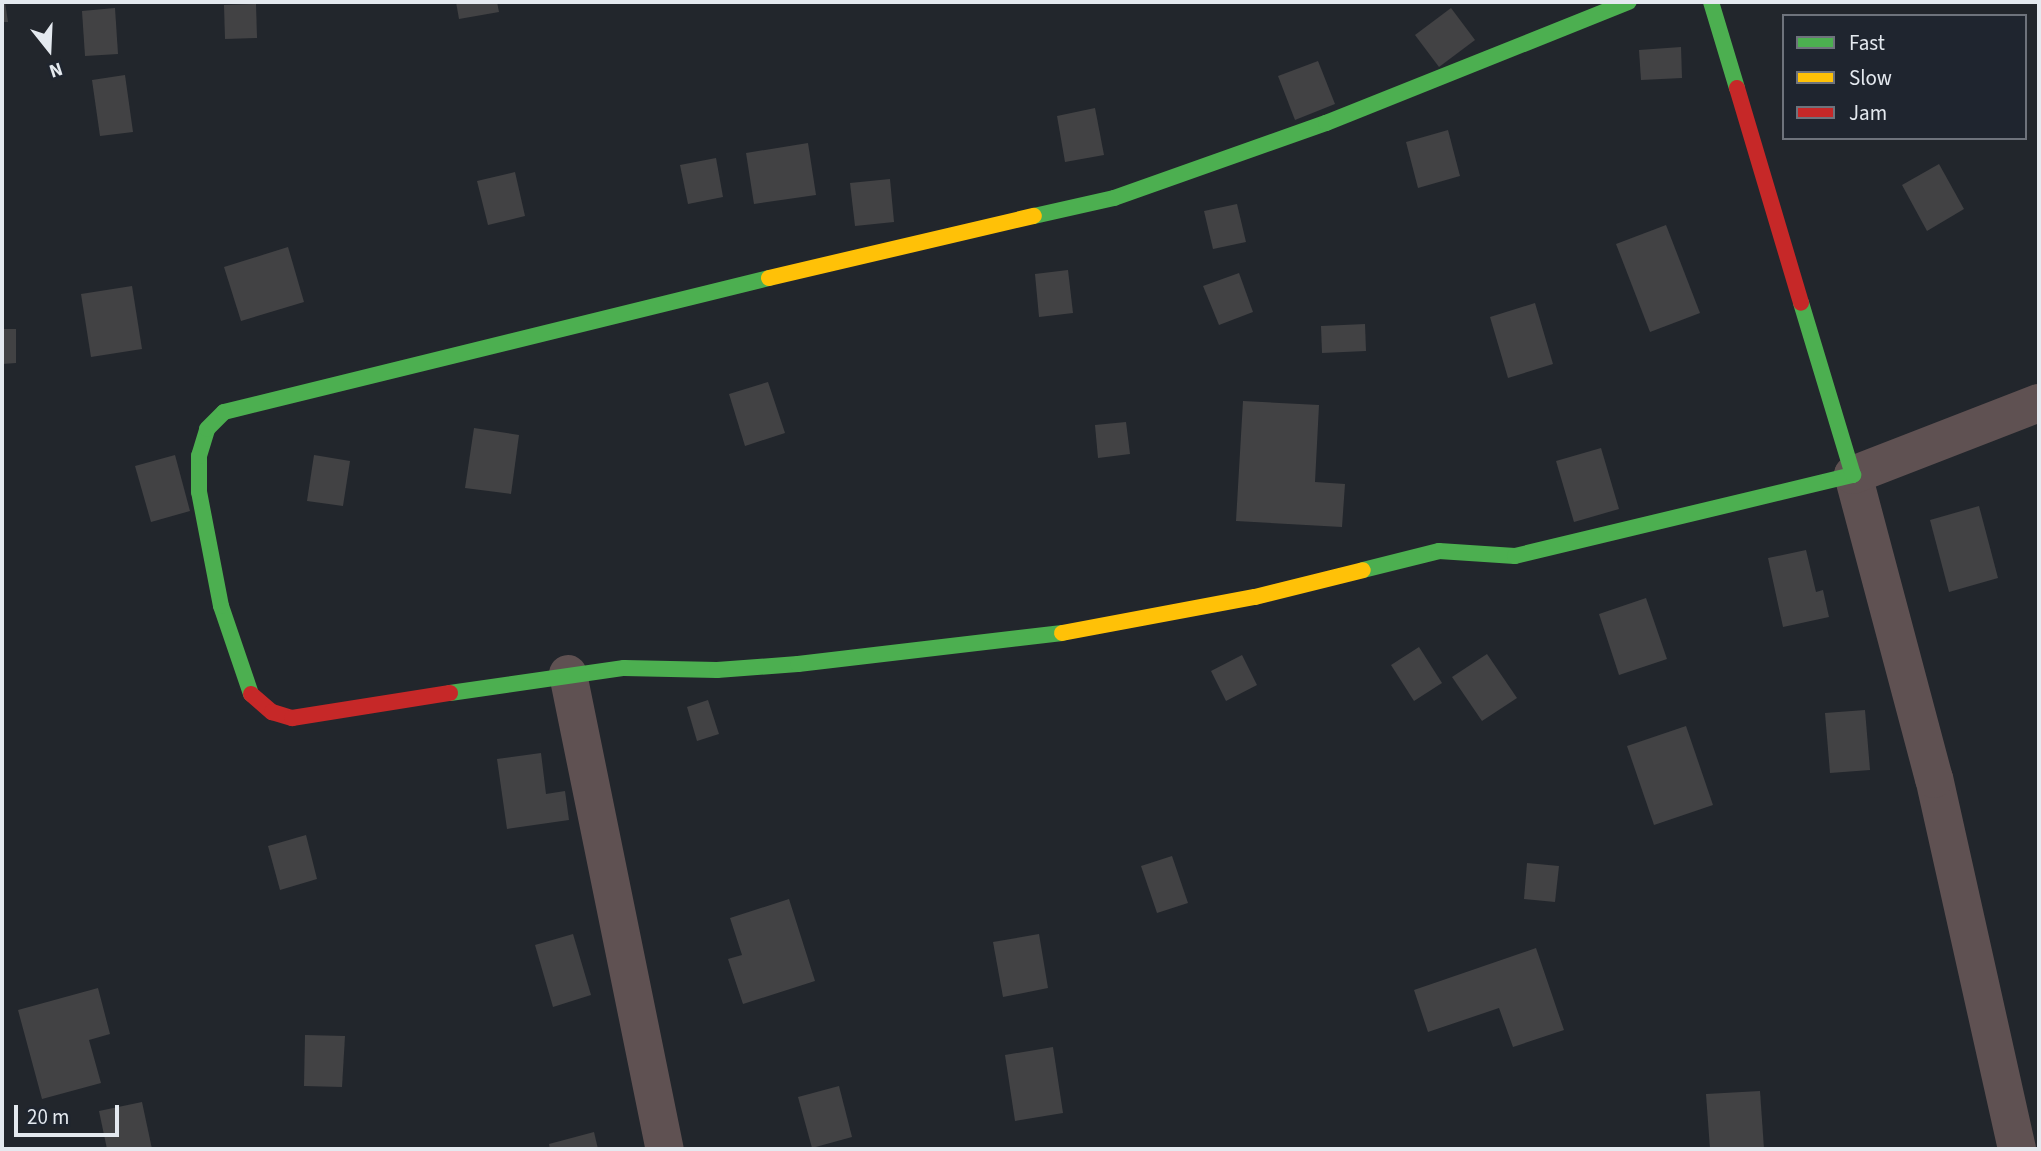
<!DOCTYPE html>
<html>
<head>
<meta charset="utf-8">
<style>
	body { margin:0 }
	#map { position:relative; width:2041px; height:1151px; overflow:hidden; background:#22262c; font-family:"Source Sans 3",sans-serif }
	div>[style] { position:absolute }
	[style*='--x'] { left:calc(var(--x)*1px); top:calc(var(--y)*1px); width:calc(var(--w)*1px); rotate:calc(var(--a)*1deg) }
	.building>* { inset:0; background:#424244 }
	.street>* { height:38px; margin:-19px; padding:0 19px; transform-origin:19px; border-radius:19px; background:#5f5152 }
	.fast>* { height:16px; margin:-8px; padding:0 8px; transform-origin:8px; border-radius:8px; background:#4caf50 }
	.slow>* { height:16px; margin:-8px; padding:0 8px; transform-origin:8px; border-radius:8px; background:#ffc107 }
	.jam>* { height:16px; margin:-8px; padding:0 8px; transform-origin:8px; border-radius:8px; background:#c62828 }
	span { translate:-50% -50%; white-space:nowrap; text-align:center; line-height:1.15; -webkit-text-stroke:5px #1f252f; paint-order:stroke }
	.frame { position:absolute; inset:0; border:4px solid #e4e9ef; pointer-events:none }
	.legend { position:absolute; left:1782px; top:14px; width:245px; height:126px; box-sizing:border-box; background:#1f252f; border:2px solid #6e737c; margin:0; padding:9px 12px; list-style:none; font-size:21px; color:#e4e9ef }
	.legend li { display:flex; align-items:center; gap:14px; height:35px }
	.legend b { width:35px; border:2px solid #6e737c }
	.north { position:absolute; left:14px; top:14px; width:70px; height:70px; -webkit-text-stroke:5px #1f252f; paint-order:stroke; rotate:162deg; font-size:19px; font-weight:700; line-height:28px; text-align:center; color:#e4e9ef }
	.north::after { content:''; display:block; margin:auto; width:24px; height:32px; background:#e4e9ef; clip-path:polygon(50% 0,100% 100%,50% 72%,0 100%) }
	.scale { position:absolute; left:14px; top:1105px; width:105px; height:32px; box-sizing:border-box; border:4px solid #e4e9ef; border-top:0; padding-left:9px; font-size:21px; line-height:24px; white-space:nowrap; color:#e4e9ef; -webkit-text-stroke:5px #1f252f; paint-order:stroke }
</style>
</head>
<body>
<div id="map">
	<div class="building">
		<div style="clip-path:polygon(2px 2px,5px 2px,8px 22px,2px 22px)"></div>
		<div style="clip-path:polygon(456px 2px,497px 2px,499px 12px,459px 19px)"></div>
		<div style="clip-path:polygon(256px 4px,257px 38px,225px 39px,224px 5px)"></div>
		<div style="clip-path:polygon(115px 8px,118px 54px,85px 56px,82px 11px)"></div>
		<div style="clip-path:polygon(1451px 8px,1475px 40px,1439px 67px,1415px 35px)"></div>
		<div style="clip-path:polygon(1681px 47px,1682px 78px,1641px 80px,1639px 50px)"></div>
		<div style="clip-path:polygon(1318px 61px,1335px 104px,1295px 120px,1278px 76px)"></div>
		<div style="clip-path:polygon(125px 75px,133px 132px,100px 136px,92px 80px)"></div>
		<div style="clip-path:polygon(1095px 108px,1104px 155px,1065px 162px,1057px 116px)"></div>
		<div style="clip-path:polygon(1448px 130px,1460px 176px,1418px 188px,1406px 142px)"></div>
		<div style="clip-path:polygon(808px 143px,816px 195px,754px 204px,746px 153px)"></div>
		<div style="clip-path:polygon(716px 158px,723px 197px,688px 204px,680px 165px)"></div>
		<div style="clip-path:polygon(1939px 164px,1964px 209px,1927px 231px,1902px 185px)"></div>
		<div style="clip-path:polygon(515px 172px,525px 216px,488px 225px,477px 181px)"></div>
		<div style="clip-path:polygon(890px 179px,894px 222px,855px 226px,850px 183px)"></div>
		<div style="clip-path:polygon(1237px 204px,1246px 242px,1213px 249px,1204px 211px)"></div>
		<div style="clip-path:polygon(1666px 225px,1700px 313px,1650px 332px,1616px 244px)"></div>
		<div style="clip-path:polygon(288px 247px,304px 302px,241px 321px,224px 267px)"></div>
		<div style="clip-path:polygon(1068px 270px,1073px 313px,1039px 317px,1035px 274px)"></div>
		<div style="clip-path:polygon(1239px 273px,1253px 312px,1219px 325px,1203px 286px)"></div>
		<div style="clip-path:polygon(132px 286px,142px 349px,91px 357px,81px 294px)"></div>
		<div style="clip-path:polygon(1535px 303px,1553px 364px,1508px 378px,1490px 317px)"></div>
		<div style="clip-path:polygon(1365px 324px,1366px 351px,1322px 353px,1321px 326px)"></div>
		<div style="clip-path:polygon(2px 329px,16px 329px,16px 363px,2px 364px)"></div>
		<div style="clip-path:polygon(768px 382px,785px 433px,745px 446px,729px 394px)"></div>
		<div style="clip-path:polygon(1243px 401px,1319px 405px,1315px 482px,1345px 484px,1342px 527px,1236px 521px)"></div>
		<div style="clip-path:polygon(1126px 422px,1130px 454px,1098px 458px,1095px 425px)"></div>
		<div style="clip-path:polygon(474px 428px,519px 435px,511px 494px,465px 488px)"></div>
		<div style="clip-path:polygon(1601px 448px,1619px 509px,1574px 522px,1556px 461px)"></div>
		<div style="clip-path:polygon(175px 455px,190px 511px,151px 522px,135px 466px)"></div>
		<div style="clip-path:polygon(314px 455px,350px 461px,343px 506px,307px 501px)"></div>
		<div style="clip-path:polygon(1979px 506px,1998px 578px,1949px 592px,1930px 520px)"></div>
		<div style="clip-path:polygon(1806px 550px,1816px 592px,1823px 590px,1829px 617px,1783px 627px,1768px 558px)"></div>
		<div style="clip-path:polygon(1646px 598px,1667px 659px,1619px 675px,1599px 614px)"></div>
		<div style="clip-path:polygon(1419px 647px,1442px 683px,1414px 701px,1391px 665px)"></div>
		<div style="clip-path:polygon(1487px 654px,1517px 698px,1482px 721px,1452px 677px)"></div>
		<div style="clip-path:polygon(1242px 655px,1257px 685px,1226px 701px,1211px 671px)"></div>
		<div style="clip-path:polygon(708px 700px,719px 734px,697px 741px,687px 707px)"></div>
		<div style="clip-path:polygon(1865px 710px,1870px 770px,1830px 773px,1825px 713px)"></div>
		<div style="clip-path:polygon(1686px 726px,1713px 805px,1654px 825px,1627px 746px)"></div>
		<div style="clip-path:polygon(541px 753px,546px 794px,565px 791px,569px 820px,507px 829px,497px 759px)"></div>
		<div style="clip-path:polygon(306px 835px,317px 879px,280px 890px,268px 846px)"></div>
		<div style="clip-path:polygon(1172px 856px,1188px 903px,1157px 913px,1141px 866px)"></div>
		<div style="clip-path:polygon(1527px 863px,1559px 866px,1555px 902px,1524px 899px)"></div>
		<div style="clip-path:polygon(789px 899px,815px 981px,743px 1004px,728px 959px,742px 955px,730px 918px)"></div>
		<div style="clip-path:polygon(573px 934px,591px 995px,553px 1007px,535px 945px)"></div>
		<div style="clip-path:polygon(1039px 934px,1048px 988px,1003px 997px,993px 942px)"></div>
		<div style="clip-path:polygon(1536px 948px,1564px 1030px,1513px 1047px,1499px 1008px,1428px 1032px,1414px 990px)"></div>
		<div style="clip-path:polygon(98px 988px,110px 1034px,89px 1040px,101px 1083px,42px 1099px,18px 1010px)"></div>
		<div style="clip-path:polygon(305px 1035px,345px 1036px,342px 1087px,304px 1086px)"></div>
		<div style="clip-path:polygon(1053px 1047px,1063px 1113px,1015px 1121px,1005px 1055px)"></div>
		<div style="clip-path:polygon(839px 1086px,852px 1137px,812px 1148px,798px 1097px)"></div>
		<div style="clip-path:polygon(1760px 1091px,1764px 1149px,1710px 1149px,1706px 1094px)"></div>
		<div style="clip-path:polygon(142px 1102px,152px 1149px,107px 1149px,99px 1111px)"></div>
		<div style="clip-path:polygon(594px 1132px,598px 1149px,550px 1149px,549px 1144px)"></div>
	</div>
	<div class="street">
		<div style="--x:568;--y:674;--w:485;--a:78.5"></div>
		<div style="--x:2017;--y:1149;--w:379;--a:-102.6"></div>
		<div style="--x:1934;--y:779;--w:315;--a:-104.9"></div>
		<div style="--x:1853;--y:475;--w:199;--a:-21.2"></div>
	</div>
	<div class="fast">
		<div style="--x:1711;--y:2;--w:90;--a:73.2"></div>
		<div style="--x:1034;--y:216;--w:82;--a:-12.7"></div>
		<div style="--x:1114;--y:198;--w:225;--a:-19.5"></div>
		<div style="--x:1326;--y:123;--w:326;--a:-21.8"></div>
		<div style="--x:1363;--y:570;--w:78;--a:-14"></div>
		<div style="--x:1439;--y:551;--w:76;--a:3.8"></div>
		<div style="--x:1515;--y:556;--w:348;--a:-13.5"></div>
		<div style="--x:1853;--y:475;--w:180;--a:-106.8"></div>
		<div style="--x:450;--y:693;--w:176;--a:-8.2"></div>
		<div style="--x:624;--y:668;--w:93;--a:1.2"></div>
		<div style="--x:717;--y:670;--w:81;--a:-4.2"></div>
		<div style="--x:798;--y:664;--w:266;--a:-6.7"></div>
		<div style="--x:251;--y:694;--w:93;--a:-108.8"></div>
		<div style="--x:221;--y:606;--w:116;--a:-100.9"></div>
		<div style="--x:199;--y:492;--w:36;--a:-90"></div>
		<div style="--x:199;--y:456;--w:28;--a:-73"></div>
		<div style="--x:207;--y:429;--w:24;--a:-45"></div>
		<div style="--x:224;--y:412;--w:561;--a:-13.81"></div>
	</div>
	<div class="slow">
		<div style="--x:769;--y:278;--w:272;--a:-13.2"></div>
		<div style="--x:1062;--y:633;--w:196;--a:-10.6"></div>
		<div style="--x:1255;--y:597;--w:111;--a:-14"></div>
	</div>
	<div class="jam">
		<div style="--x:1737;--y:88;--w:224;--a:73.4"></div>
		<div style="--x:251;--y:694;--w:28;--a:41"></div>
		<div style="--x:272;--y:712;--w:21;--a:17"></div>
		<div style="--x:292;--y:718;--w:160;--a:-9"></div>
	</div>
	<div class="frame"></div>
	<ul class="legend">
	<li><b style="height:9px;background:#4caf50"></b>Fast</li>
	<li><b style="height:9px;background:#ffc107"></b>Slow</li>
	<li><b style="height:9px;background:#c62828"></b>Jam</li>
	</ul>
	<div class="north">N</div>
	<div class="scale">20 m</div>
</div>
</body>
</html>
